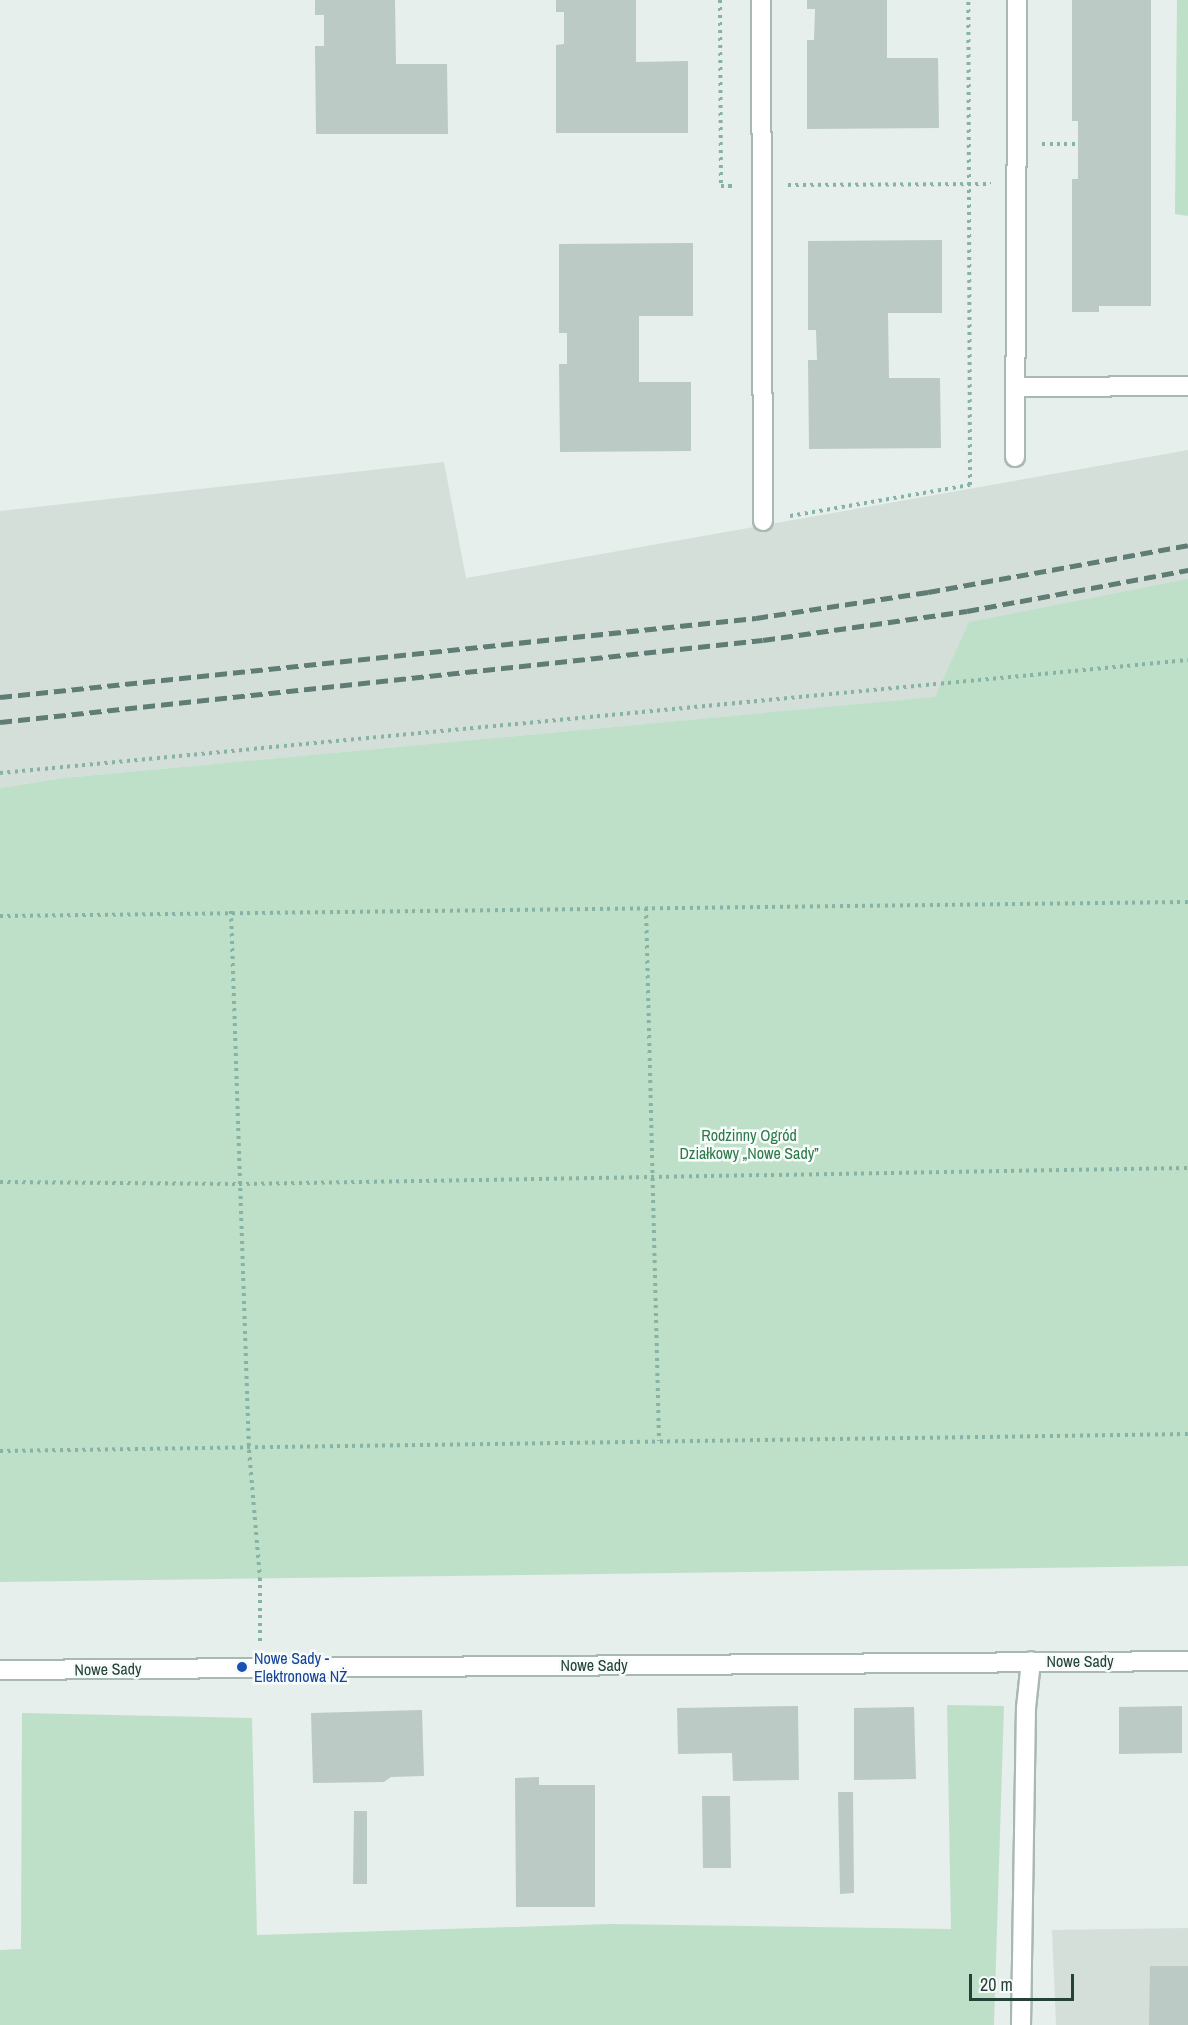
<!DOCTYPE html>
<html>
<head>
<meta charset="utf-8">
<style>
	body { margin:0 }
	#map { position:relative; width:1188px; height:2025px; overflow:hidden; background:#e6efeb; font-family:"Archivo Narrow",sans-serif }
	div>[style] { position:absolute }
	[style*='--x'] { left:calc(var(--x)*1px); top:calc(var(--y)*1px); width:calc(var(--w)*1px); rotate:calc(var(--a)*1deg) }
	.built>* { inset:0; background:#d4dfda }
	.green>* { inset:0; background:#bfe0c8 }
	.building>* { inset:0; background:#bbcac4 }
	.path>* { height:4px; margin-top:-2px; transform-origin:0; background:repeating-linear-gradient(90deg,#86b3a5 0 3px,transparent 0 7.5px) }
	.roads { filter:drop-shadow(2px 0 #a8b8b2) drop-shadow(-2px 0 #a8b8b2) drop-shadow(0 2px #a8b8b2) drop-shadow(0 -2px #a8b8b2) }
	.service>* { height:18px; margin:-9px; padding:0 9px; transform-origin:9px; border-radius:9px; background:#fff }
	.minor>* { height:18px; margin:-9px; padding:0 9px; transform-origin:9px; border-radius:9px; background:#fff }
	.rail>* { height:4.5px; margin-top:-2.25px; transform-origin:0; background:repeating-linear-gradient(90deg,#5f7d75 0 12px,transparent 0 18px) }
	.dots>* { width:16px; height:16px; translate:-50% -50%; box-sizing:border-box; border:3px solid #f7fbf9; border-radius:50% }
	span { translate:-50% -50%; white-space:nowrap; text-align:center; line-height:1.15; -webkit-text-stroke:5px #f7fbf9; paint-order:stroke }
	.park-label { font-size:16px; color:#2d7a4b }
	.transit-label { font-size:16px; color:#164399 }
	.left { translate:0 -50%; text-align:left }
	.street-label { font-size:16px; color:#24423a }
	.scale { position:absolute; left:969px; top:1974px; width:105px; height:27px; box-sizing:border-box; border:3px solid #24423a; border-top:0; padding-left:8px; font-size:18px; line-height:21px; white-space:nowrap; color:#24423a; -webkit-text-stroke:4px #f7fbf9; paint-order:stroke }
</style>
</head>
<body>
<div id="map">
	<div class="built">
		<div style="clip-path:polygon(1188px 450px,1188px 674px,63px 778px,0 788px,0 511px,444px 462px,466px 578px)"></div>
		<div style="clip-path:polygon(1188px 1928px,1188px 2025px,1056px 2025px,1052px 1930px)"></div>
	</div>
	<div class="green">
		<div style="clip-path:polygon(1177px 0,1188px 0,1188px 216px,1175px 214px)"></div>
		<div style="clip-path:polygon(1188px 579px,1188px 1566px,0 1582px,0 788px,63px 778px,935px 697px,969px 622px)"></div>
		<div style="clip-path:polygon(947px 1705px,1004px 1706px,994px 2025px,0 2025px,0 1950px,21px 1949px,22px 1713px,252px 1718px,257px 1935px,610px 1924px,951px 1929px)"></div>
	</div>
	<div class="building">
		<div style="clip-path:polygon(315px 0,395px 0,396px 64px,447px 64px,448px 134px,316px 134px,315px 46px,324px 46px,324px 15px,315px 15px)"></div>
		<div style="clip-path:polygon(556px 0,636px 0,636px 62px,688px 61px,688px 133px,556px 133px,556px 45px,564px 44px,564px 12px,556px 12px)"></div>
		<div style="clip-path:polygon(807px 0,887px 0,887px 58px,938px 58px,939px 128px,807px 129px,807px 40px,814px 40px,815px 9px,807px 9px)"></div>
		<div style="clip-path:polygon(1072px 0,1151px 0,1151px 306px,1099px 306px,1099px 312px,1072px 312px,1072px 179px,1078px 179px,1078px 121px,1072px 121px)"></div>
		<div style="clip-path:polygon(942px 240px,942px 313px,888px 313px,889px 378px,940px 378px,941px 448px,809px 449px,808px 360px,817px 360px,816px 330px,808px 330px,808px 241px)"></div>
		<div style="clip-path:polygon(693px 243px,693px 316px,639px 316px,639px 382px,691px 382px,691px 451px,560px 452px,559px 364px,567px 364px,567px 333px,559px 333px,559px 244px)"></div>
		<div style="clip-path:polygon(798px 1706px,799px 1780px,733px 1781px,732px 1753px,678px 1754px,677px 1708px)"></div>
		<div style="clip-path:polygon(1182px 1706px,1182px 1753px,1119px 1754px,1119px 1707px)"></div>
		<div style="clip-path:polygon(914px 1707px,916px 1779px,854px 1780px,854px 1708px)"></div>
		<div style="clip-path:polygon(422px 1710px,424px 1776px,391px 1777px,384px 1782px,313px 1783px,311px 1713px)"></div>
		<div style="clip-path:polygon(539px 1777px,539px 1785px,595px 1785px,595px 1907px,516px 1907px,515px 1778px)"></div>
		<div style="clip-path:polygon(838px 1792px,853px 1792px,854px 1893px,840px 1894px)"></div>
		<div style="clip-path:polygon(702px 1796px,730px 1796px,731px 1868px,703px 1868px)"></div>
		<div style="clip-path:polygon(354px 1811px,367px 1811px,367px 1884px,353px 1884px)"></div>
		<div style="clip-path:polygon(1150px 1966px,1188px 1966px,1188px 2025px,1149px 2025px)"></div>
	</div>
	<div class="path">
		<div style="--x:720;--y:0;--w:186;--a:89.7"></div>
		<div style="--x:721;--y:186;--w:15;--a:0"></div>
		<div style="--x:1042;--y:144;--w:36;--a:0"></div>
		<div style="--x:788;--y:185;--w:203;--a:-0.3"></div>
		<div style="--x:790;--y:516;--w:183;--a:-9.8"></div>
		<div style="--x:970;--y:485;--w:485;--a:-90.2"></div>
		<div style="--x:0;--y:773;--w:1193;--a:-5.43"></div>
		<div style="--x:646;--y:908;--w:533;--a:88.6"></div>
		<div style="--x:231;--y:911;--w:539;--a:88.09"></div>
		<div style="--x:249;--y:1450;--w:128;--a:85.1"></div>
		<div style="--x:260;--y:1578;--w:65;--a:90"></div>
		<div style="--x:0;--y:916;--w:1188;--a:-0.68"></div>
		<div style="--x:0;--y:1182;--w:239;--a:0.5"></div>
		<div style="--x:239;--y:1184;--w:949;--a:-0.97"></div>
		<div style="--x:0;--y:1451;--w:1188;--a:-0.82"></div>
	</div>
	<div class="roads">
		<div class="service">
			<div style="--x:761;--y:0;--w:521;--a:89.78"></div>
			<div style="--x:1015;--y:387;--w:173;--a:-0.3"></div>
			<div style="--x:1015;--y:457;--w:457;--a:-89.7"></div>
		</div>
		<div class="minor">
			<div style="--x:0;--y:1670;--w:1188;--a:-0.43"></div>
			<div style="--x:1021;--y:2025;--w:317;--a:-89.1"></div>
			<div style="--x:1026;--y:1708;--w:47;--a:-83.9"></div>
		</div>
	</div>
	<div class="rail">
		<div style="--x:0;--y:697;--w:760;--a:-5.97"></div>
		<div style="--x:756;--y:618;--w:174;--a:-8.6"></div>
		<div style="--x:928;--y:592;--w:264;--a:-10.2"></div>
		<div style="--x:0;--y:722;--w:767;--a:-6.13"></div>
		<div style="--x:763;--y:640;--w:206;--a:-8.1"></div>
		<div style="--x:967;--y:611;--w:225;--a:-10.5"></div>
	</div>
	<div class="dots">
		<div style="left:242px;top:1667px;background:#1a4fb4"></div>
	</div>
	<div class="park-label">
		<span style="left:749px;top:1144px">Rodzinny Ogród<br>Działkowy „Nowe Sady”</span>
	</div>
	<div class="transit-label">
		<span class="left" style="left:254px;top:1667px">Nowe Sady -<br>Elektronowa NŻ</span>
	</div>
	<div class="street-label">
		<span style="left:1080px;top:1661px">Nowe Sady</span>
		<span style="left:594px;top:1665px">Nowe Sady</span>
		<span style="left:108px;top:1669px;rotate:-1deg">Nowe Sady</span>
	</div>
	<div class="scale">20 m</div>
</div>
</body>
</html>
